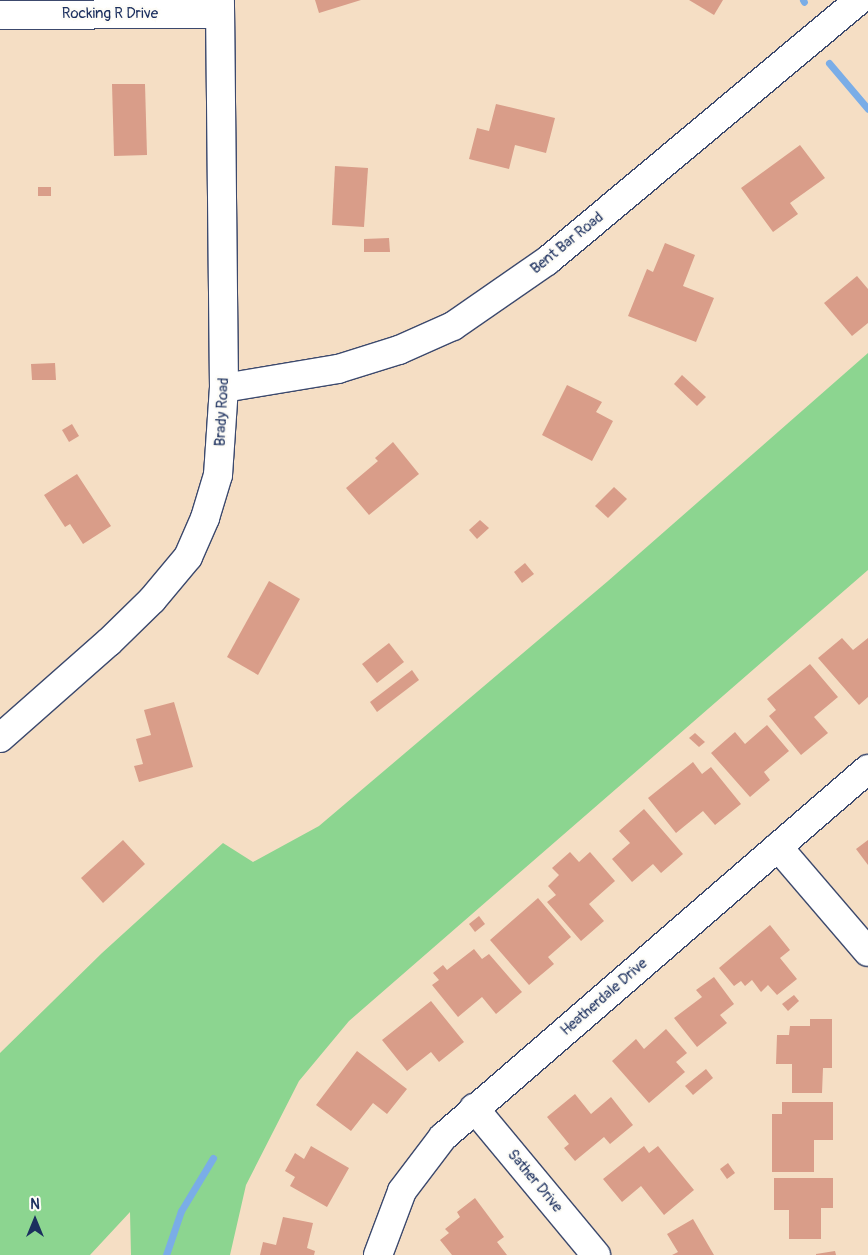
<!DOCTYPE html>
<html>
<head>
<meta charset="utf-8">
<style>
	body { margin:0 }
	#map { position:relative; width:868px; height:1255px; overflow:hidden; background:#f5dec4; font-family:Pangolin,sans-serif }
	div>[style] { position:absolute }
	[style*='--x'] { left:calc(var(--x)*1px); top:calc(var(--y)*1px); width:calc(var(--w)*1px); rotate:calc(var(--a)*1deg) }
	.green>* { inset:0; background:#8cd590 }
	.stream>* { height:7px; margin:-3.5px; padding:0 3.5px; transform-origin:3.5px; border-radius:3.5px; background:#7aade7 }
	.building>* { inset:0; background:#d99d89 }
	.roads { filter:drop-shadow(1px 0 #3c496d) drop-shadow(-1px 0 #3c496d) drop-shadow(0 1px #3c496d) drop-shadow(0 -1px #3c496d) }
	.minor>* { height:28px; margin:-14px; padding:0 14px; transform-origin:14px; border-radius:14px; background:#fff }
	span { translate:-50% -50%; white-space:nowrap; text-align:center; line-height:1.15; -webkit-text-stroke:4.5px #fdfcf7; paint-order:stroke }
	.street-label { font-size:15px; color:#1b2f5e }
	.north { position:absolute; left:10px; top:1195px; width:50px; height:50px; -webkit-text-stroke:4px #fdfcf7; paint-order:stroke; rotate:0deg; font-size:14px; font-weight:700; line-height:20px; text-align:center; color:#1b2f5e }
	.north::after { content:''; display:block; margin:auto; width:18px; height:22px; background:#1b2f5e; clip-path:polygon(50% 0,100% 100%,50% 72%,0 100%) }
</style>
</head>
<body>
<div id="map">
	<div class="green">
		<div style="clip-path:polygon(868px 353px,868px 570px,349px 1021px,299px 1081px,246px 1185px,230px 1255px,131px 1255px,130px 1212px,90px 1255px,0 1255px,0 1053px,102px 953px,223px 843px,253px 862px,319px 826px,608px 581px)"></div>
	</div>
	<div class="stream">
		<div style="--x:803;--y:0;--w:2;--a:63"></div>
		<div style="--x:829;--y:63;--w:60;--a:49.7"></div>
		<div style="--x:166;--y:1255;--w:46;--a:-71.2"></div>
		<div style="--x:181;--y:1211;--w:62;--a:-58.9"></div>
	</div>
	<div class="building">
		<div style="clip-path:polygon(315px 0,361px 0,319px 13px)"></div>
		<div style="clip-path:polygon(689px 0,723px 0,714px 15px)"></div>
		<div style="clip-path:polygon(112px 84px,145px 84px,147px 155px,114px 156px)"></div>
		<div style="clip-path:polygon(496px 104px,555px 118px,546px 153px,515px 145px,509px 169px,469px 159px,477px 128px,489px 131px)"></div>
		<div style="clip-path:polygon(800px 145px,825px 178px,790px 203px,798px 214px,773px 232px,741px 188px)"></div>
		<div style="clip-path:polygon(335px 166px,368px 168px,364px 227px,332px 225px)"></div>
		<div style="clip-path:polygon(38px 187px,51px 187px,51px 196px,38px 196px)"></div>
		<div style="clip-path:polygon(389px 238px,390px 252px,364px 252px,364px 239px)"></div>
		<div style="clip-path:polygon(665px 243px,695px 255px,683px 286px,714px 298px,696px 342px,628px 316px,647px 269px,653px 272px)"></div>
		<div style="clip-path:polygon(857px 276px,868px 289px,868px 323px,852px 336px,824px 303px)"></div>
		<div style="clip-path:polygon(55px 363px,56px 380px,32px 380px,31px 364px)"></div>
		<div style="clip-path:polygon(682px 375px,706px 397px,697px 406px,674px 384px)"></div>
		<div style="clip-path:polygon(567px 385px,602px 402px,596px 412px,613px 421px,592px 461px,542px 435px)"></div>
		<div style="clip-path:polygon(72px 424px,79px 436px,69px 442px,62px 430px)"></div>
		<div style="clip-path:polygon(393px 442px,419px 474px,369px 515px,346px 488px,378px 461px,375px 458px)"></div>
		<div style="clip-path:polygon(77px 474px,111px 526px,83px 544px,70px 524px,65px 527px,44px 495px)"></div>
		<div style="clip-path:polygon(614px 487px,627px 499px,608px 518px,595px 506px)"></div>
		<div style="clip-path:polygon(480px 520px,489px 528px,477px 539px,469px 530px)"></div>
		<div style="clip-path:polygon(525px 563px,534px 574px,522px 583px,514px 572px)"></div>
		<div style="clip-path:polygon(269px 581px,300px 599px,258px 675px,227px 657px)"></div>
		<div style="clip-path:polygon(842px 638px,853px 650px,868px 638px,868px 697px,859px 705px,818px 658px)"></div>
		<div style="clip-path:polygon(389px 643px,404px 662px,377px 683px,362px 664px)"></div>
		<div style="clip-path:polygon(810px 664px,838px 697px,814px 717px,828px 733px,801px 755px,769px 716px,776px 710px,767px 699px)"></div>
		<div style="clip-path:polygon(412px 670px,419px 680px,377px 712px,370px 702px)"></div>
		<div style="clip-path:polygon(174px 702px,193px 767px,139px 782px,134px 766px,143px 764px,136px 739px,151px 735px,144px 710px)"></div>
		<div style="clip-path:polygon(767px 725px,789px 751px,764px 772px,770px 780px,750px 797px,711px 753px,735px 732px,745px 744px)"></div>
		<div style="clip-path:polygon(695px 733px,705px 742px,699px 747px,689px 738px)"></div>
		<div style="clip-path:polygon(693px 762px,702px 774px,711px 767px,741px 804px,715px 825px,703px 811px,676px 833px,648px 798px)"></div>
		<div style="clip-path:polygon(644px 809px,683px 854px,661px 873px,653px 864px,632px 882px,612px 859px,630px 843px,619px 831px)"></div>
		<div style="clip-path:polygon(123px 840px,145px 864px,103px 903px,81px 878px)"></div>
		<div style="clip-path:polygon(868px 840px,868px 865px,856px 849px)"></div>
		<div style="clip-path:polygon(570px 852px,579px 862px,590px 852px,615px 881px,589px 904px,604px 921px,581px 941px,547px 902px,556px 895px,548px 886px,559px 875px,552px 868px)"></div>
		<div style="clip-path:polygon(538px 898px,571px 937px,548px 957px,554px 964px,529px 985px,490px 940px)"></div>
		<div style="clip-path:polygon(479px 916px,485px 924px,475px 932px,469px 924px)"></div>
		<div style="clip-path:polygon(770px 925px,790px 950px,780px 958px,797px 979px,777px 995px,768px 985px,761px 992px,752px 980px,745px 986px,741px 981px,734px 986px,719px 968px)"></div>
		<div style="clip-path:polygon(474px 949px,482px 959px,489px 954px,522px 992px,496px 1014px,482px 997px,458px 1017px,432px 985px,439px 980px,433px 973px,443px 965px,447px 970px)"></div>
		<div style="clip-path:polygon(714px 977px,734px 1004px,720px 1015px,727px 1023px,697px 1047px,674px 1018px,702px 997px,696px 990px)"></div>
		<div style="clip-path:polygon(794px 995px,799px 1001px,788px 1011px,782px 1004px)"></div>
		<div style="clip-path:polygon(431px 1001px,464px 1042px,439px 1062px,431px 1052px,407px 1071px,382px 1040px)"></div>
		<div style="clip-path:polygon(810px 1019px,832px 1019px,832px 1068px,823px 1068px,822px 1093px,792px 1093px,792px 1064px,776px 1064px,777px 1035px,789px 1035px,790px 1026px,810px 1026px)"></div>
		<div style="clip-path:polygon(666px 1029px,687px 1053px,676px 1062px,685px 1072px,649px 1103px,612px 1061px,636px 1039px,644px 1049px)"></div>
		<div style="clip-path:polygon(357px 1051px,407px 1089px,387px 1114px,373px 1103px,351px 1131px,316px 1105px)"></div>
		<div style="clip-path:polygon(706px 1069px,713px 1078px,693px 1095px,685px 1086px)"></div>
		<div style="clip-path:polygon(575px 1094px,591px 1114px,611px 1097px,633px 1125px,610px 1144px,604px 1137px,575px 1161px,564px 1148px,569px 1144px,547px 1117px)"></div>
		<div style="clip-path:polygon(782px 1102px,833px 1102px,833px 1140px,814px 1140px,814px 1172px,772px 1172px,772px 1114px,782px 1114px)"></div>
		<div style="clip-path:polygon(311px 1146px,349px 1168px,327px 1207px,290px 1186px,295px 1177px,285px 1171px,295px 1153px,304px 1159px)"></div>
		<div style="clip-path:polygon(644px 1146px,649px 1153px,658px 1146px,694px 1190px,664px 1215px,641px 1186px,622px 1202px,603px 1179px)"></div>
		<div style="clip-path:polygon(728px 1163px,735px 1173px,727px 1179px,720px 1169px)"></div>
		<div style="clip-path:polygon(774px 1178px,833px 1178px,833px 1208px,821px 1208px,821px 1239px,789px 1239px,789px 1210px,774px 1210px)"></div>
		<div style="clip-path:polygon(475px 1198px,504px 1237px,497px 1242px,507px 1255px,452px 1255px,440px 1240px,449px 1233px,445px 1229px,460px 1217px,457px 1212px)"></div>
		<div style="clip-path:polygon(283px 1217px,313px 1223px,307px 1248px,315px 1251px,314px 1255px,260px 1255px,263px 1242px,276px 1245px)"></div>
		<div style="clip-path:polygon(693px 1219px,714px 1255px,672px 1255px,678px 1252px,667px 1234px)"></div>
		<div style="clip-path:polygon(835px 1251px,836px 1255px,816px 1255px,816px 1254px)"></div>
	</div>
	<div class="roads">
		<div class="minor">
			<div style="--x:0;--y:15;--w:220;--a:-0.3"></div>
			<div style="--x:224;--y:388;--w:116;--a:-9.5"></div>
			<div style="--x:338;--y:369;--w:64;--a:-17.3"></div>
			<div style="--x:399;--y:350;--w:59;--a:-24"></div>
			<div style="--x:453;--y:326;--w:114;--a:-34.7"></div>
			<div style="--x:547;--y:261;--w:407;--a:-39.9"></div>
			<div style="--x:0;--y:738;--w:145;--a:-41.4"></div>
			<div style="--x:109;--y:642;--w:60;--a:-44.3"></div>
			<div style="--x:152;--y:600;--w:56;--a:-50.1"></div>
			<div style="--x:188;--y:557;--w:43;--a:-66.4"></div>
			<div style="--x:205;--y:518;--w:45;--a:-73.2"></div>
			<div style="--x:218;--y:475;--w:87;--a:-86.1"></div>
			<div style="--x:224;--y:388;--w:388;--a:-90.6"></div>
			<div style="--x:778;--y:847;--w:138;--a:49.4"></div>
			<div style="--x:474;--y:1108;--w:191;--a:50.3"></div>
			<div style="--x:378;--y:1255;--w:68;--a:-69.4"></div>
			<div style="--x:402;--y:1191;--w:68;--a:-52.8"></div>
			<div style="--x:443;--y:1137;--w:562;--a:-40.89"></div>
		</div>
	</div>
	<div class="street-label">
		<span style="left:110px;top:14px">Rocking R Drive</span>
		<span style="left:567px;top:243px;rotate:-39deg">Bent Bar Road</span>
		<span style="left:222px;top:412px;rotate:-87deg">Brady Road</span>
		<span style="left:604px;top:997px;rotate:-41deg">Heatherdale Drive</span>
		<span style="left:535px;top:1181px;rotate:50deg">Sather Drive</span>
	</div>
	<div class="north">N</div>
</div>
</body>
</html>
